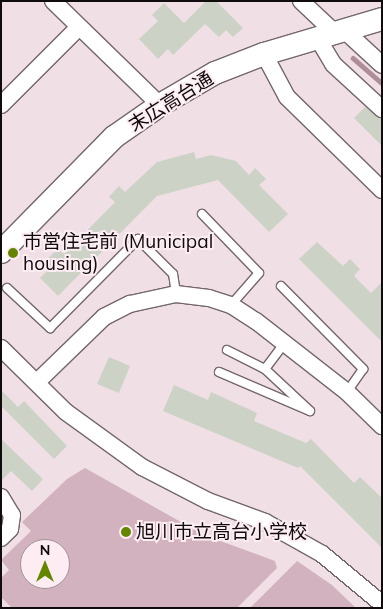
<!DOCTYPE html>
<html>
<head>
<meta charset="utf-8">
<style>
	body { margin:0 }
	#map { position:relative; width:383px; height:609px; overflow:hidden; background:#f0e0e6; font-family:Mulish,"Noto Sans JP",sans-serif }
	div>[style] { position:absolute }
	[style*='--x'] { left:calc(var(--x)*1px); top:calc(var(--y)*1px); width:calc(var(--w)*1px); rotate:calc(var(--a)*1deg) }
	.green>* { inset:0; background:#d1b2be }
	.stream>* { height:4.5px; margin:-2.25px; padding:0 2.25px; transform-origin:2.25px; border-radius:2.25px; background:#ac8d99 }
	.building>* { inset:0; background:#ccd2c5 }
	.roads { filter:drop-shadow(1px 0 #74676c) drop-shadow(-1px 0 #74676c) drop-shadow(0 1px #74676c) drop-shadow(0 -1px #74676c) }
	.lane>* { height:8px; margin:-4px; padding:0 4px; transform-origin:4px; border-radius:4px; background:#fff }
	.street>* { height:16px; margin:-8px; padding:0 8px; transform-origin:8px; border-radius:8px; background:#fff }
	.secondary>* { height:22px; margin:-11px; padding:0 11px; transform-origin:11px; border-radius:11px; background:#fff }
	.dots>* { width:14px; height:14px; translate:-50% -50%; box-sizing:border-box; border:2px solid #fdedf3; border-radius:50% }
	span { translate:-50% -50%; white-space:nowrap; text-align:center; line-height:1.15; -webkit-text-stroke:4px #fdedf3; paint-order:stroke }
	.street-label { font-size:19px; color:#100b0d }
	.poi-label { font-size:19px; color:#100b0d }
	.left { translate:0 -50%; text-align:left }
	.frame { position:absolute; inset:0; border:2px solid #100b0d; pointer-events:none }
	.north { position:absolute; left:20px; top:539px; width:50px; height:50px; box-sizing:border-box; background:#fdedf3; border:1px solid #9e9397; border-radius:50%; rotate:0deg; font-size:14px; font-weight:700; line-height:20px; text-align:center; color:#100b0d }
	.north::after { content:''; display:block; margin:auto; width:18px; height:22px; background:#638500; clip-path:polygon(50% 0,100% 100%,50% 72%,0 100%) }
</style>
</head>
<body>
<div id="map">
	<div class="green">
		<div style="clip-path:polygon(evenodd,85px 468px,204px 535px,275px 561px,277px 568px,237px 608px,12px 608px,1px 597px,1px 578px,9px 570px,1px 560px,31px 531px,22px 522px,67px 479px,85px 468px,30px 549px,60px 549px,60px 579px,30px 579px,30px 549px)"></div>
		<div style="clip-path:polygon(297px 561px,332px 585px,356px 608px,250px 608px)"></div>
	</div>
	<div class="stream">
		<div style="--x:353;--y:58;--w:38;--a:41"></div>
	</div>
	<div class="building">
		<div style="clip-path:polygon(206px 1px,216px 1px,243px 28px,233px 37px,226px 30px,219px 37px,205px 24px,173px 55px,168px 49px,158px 59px,139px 39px,158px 21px,152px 15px,164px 3px,184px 23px)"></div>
		<div style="clip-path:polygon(365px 107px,382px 119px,382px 146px,354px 118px)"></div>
		<div style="clip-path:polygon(194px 152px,196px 159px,211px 155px,236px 161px,249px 175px,255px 168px,266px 179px,259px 185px,288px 214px,269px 232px,218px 180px,157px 196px,58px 296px,40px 278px,50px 268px,44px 262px,58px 249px,64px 254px,115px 202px,109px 197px,119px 186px,125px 192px,157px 162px)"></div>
		<div style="clip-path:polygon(317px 242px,343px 266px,350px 259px,360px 269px,354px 276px,371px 293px,382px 282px,382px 342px,299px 259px)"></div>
		<div style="clip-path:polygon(109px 357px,130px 366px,119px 393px,97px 384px)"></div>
		<div style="clip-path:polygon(174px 385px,208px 400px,211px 392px,257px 413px,254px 421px,306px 443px,311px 439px,354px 483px,360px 477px,382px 498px,382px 548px,300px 466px,298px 468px,163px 411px)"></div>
		<div style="clip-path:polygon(1px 390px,18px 407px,24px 401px,67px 446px,54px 459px,1px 406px)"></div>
		<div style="clip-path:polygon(1px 439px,43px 479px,32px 491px,11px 471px,1px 481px)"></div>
	</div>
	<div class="roads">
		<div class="lane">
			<div style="--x:202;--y:214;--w:82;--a:46"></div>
			<div style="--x:259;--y:273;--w:43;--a:131.2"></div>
			<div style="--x:281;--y:286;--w:117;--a:45.3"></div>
			<div style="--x:363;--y:369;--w:28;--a:125"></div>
			<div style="--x:7;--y:288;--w:59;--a:42.9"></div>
			<div style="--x:50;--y:328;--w:125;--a:-45.3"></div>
			<div style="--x:138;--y:239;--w:49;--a:45"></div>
			<div style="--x:173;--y:274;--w:20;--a:81"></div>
			<div style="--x:227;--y:350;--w:42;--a:26.6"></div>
			<div style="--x:219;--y:372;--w:99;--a:23.2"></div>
			<div style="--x:310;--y:411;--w:62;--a:-137"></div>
			<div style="--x:265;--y:369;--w:31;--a:-53"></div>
		</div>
		<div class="street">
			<div style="--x:53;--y:1;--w:149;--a:44.2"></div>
			<div style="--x:301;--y:1;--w:45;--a:43.2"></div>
			<div style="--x:343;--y:29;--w:53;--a:42.7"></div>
			<div style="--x:317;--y:37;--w:31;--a:59"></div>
			<div style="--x:333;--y:64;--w:67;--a:42.6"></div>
			<div style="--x:264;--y:54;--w:49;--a:61.9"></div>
			<div style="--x:287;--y:97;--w:133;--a:44.4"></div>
			<div style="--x:1;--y:105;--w:110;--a:-45"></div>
			<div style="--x:1;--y:348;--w:91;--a:44.6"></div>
			<div style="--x:66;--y:412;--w:94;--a:35.9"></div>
			<div style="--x:142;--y:467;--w:74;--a:27.3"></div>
			<div style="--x:208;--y:501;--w:61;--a:20.2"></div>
			<div style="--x:265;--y:522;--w:65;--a:29.3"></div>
			<div style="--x:322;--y:554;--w:78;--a:39.8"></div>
			<div style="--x:37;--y:382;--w:93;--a:-44.1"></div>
			<div style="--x:104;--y:317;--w:29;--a:-27"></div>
			<div style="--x:130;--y:304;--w:47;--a:-12.3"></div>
			<div style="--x:176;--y:294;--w:33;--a:7"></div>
			<div style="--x:209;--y:298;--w:23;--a:18"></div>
			<div style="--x:231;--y:305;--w:30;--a:33"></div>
			<div style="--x:256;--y:321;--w:115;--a:38"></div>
			<div style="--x:347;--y:392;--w:49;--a:44.2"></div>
			<div style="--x:1;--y:497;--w:21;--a:59"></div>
			<div style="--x:12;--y:515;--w:14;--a:98"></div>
			<div style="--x:10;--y:529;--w:13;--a:135"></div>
		</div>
		<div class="secondary">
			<div style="--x:1;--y:252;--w:161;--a:-45.5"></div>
			<div style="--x:114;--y:137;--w:56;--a:-34.8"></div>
			<div style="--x:160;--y:105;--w:64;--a:-30.2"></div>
			<div style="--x:215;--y:73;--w:53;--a:-21.2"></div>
			<div style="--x:264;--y:54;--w:123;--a:-16.5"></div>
		</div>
	</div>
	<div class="dots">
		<div style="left:13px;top:253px;background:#638500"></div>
		<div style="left:126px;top:532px;background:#638500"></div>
	</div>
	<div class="street-label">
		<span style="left:171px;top:102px;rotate:-32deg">末広高台通</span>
	</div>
	<div class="poi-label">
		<span class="left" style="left:23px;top:253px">市営住宅前 (Municipal<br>housing)</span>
		<span class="left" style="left:136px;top:532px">旭川市立高台小学校</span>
	</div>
	<div class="frame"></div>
	<div class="north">N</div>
</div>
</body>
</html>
